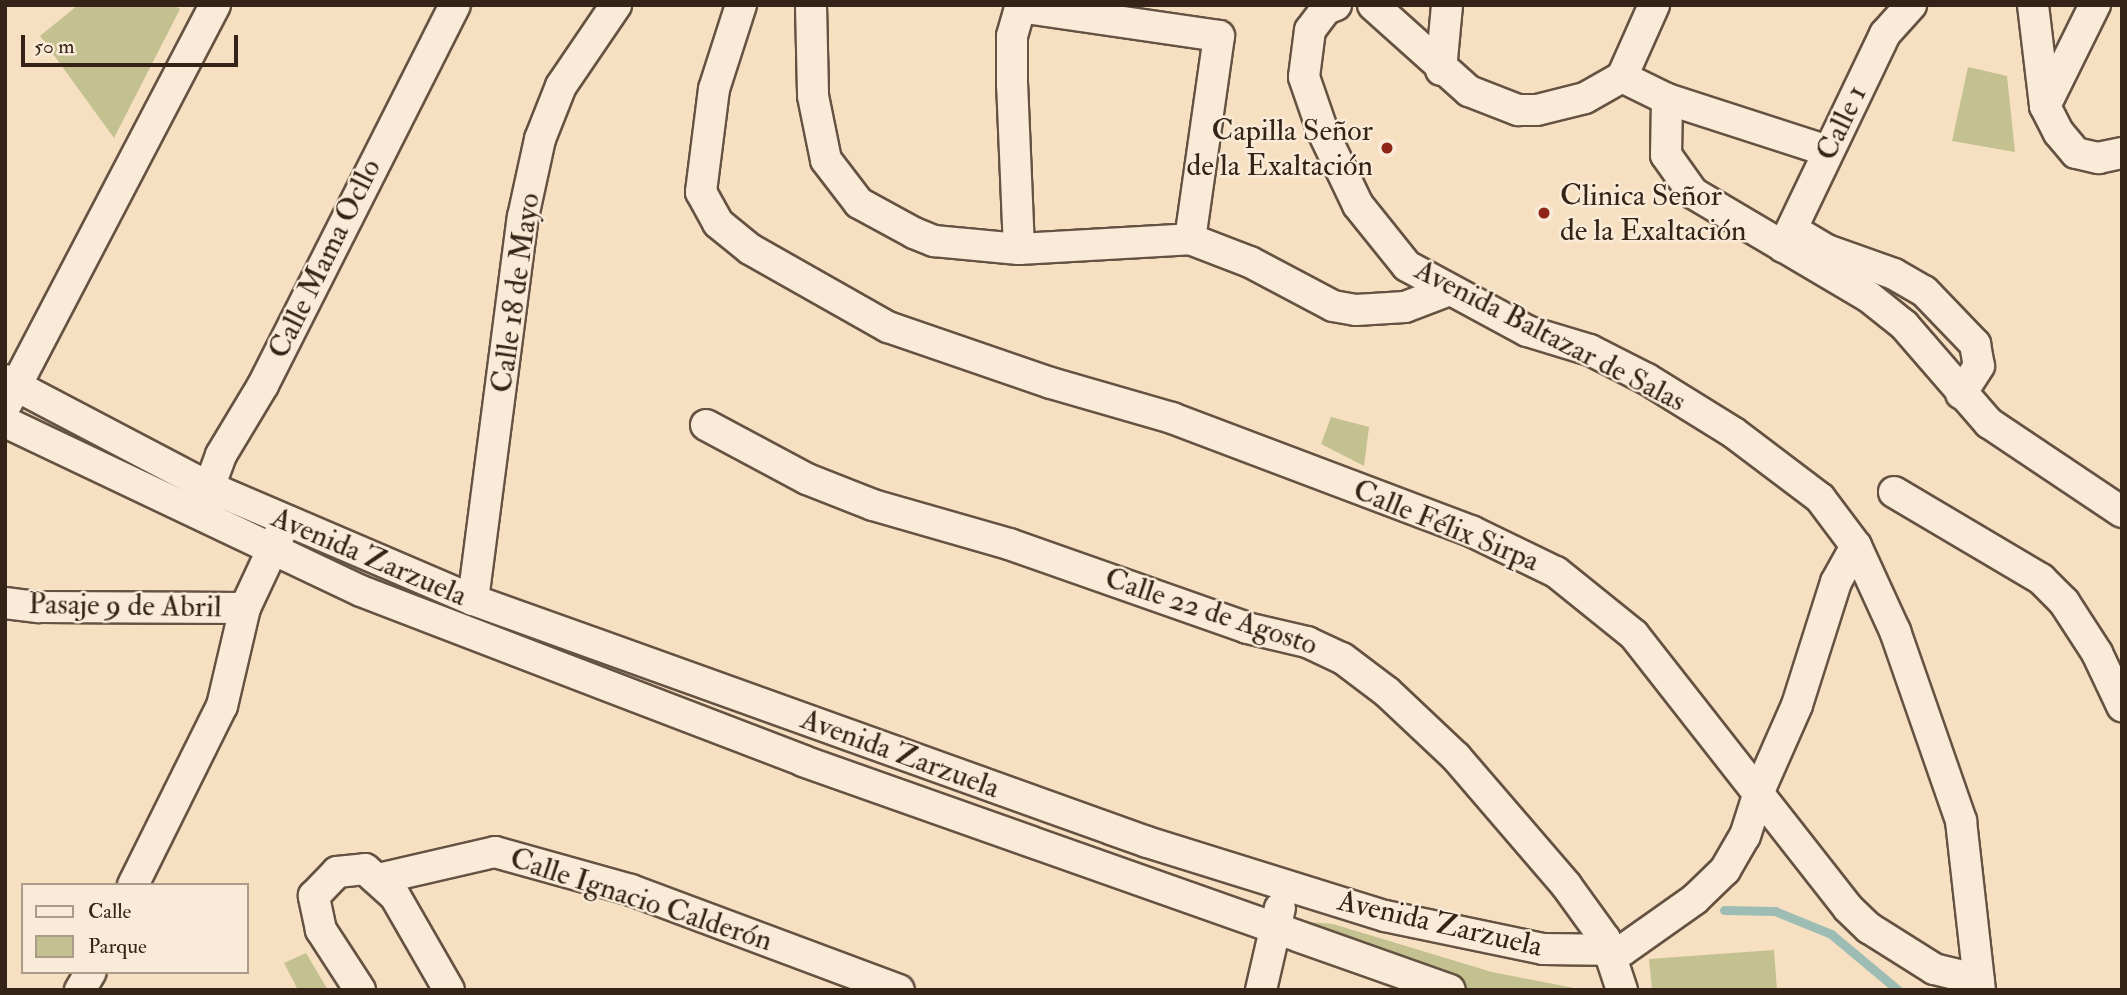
<!DOCTYPE html>
<html>
<head>
<meta charset="utf-8">
<style>
	body { margin:0 }
	#map { position:relative; width:2127px; height:995px; overflow:hidden; background:#f6e0c1; font-family:"IM FELL Double Pica",serif }
	div>[style] { position:absolute }
	[style*='--x'] { left:calc(var(--x)*1px); top:calc(var(--y)*1px); width:calc(var(--w)*1px); rotate:calc(var(--a)*1deg) }
	.green>* { inset:0; background:#c2c18f }
	.stream>* { height:9px; margin:-4.5px; padding:0 4.5px; transform-origin:4.5px; border-radius:4.5px; background:#9dbdb4 }
	.roads { filter:drop-shadow(2px 0 #655242) drop-shadow(-2px 0 #655242) drop-shadow(0 2px #655242) drop-shadow(0 -2px #655242) }
	.minor>* { height:30px; margin:-15px; padding:0 15px; transform-origin:15px; border-radius:15px; background:#f9ebd7 }
	.dots>* { width:19px; height:19px; translate:-50% -50%; box-sizing:border-box; border:4px solid #f9ebd7; border-radius:50% }
	span { translate:-50% -50%; white-space:nowrap; text-align:center; line-height:1.15; -webkit-text-stroke:5px #f9ebd7; paint-order:stroke }
	.street-label { font-size:30px; color:#352317 }
	.poi-label { font-size:30px; color:#352317 }
	.right { translate:-100% -50%; text-align:right }
	.left { translate:0 -50%; text-align:left }
	.frame { position:absolute; inset:0; border:7px solid #352317; pointer-events:none }
	.legend { position:absolute; left:21px; top:883px; width:228px; height:91px; box-sizing:border-box; background:#f9ebd7; border:2px solid #ab9b8a; margin:0; padding:9px 12px; list-style:none; font-size:21px; color:#352317 }
	.legend li { display:flex; align-items:center; gap:14px; height:35px }
	.legend b { width:35px; border:2px solid #ab9b8a }
	.scale { position:absolute; left:21px; top:35px; width:217px; height:32px; box-sizing:border-box; border:4px solid #352317; border-top:0; padding-left:9px; font-size:21px; line-height:24px; white-space:nowrap; color:#352317; -webkit-text-stroke:5px #f9ebd7; paint-order:stroke }
</style>
</head>
<body>
<div id="map">
	<div class="green">
		<div style="clip-path:polygon(78px 5px,172px 5px,180px 9px,114px 138px,40px 36px)"></div>
		<div style="clip-path:polygon(1968px 67px,2007px 76px,2015px 152px,1952px 141px)"></div>
		<div style="clip-path:polygon(1331px 417px,1369px 427px,1364px 466px,1321px 444px)"></div>
		<div style="clip-path:polygon(1309px 922px,1333px 924px,1492px 972px,1584px 990px,1432px 990px,1305px 934px)"></div>
		<div style="clip-path:polygon(1774px 950px,1777px 990px,1652px 990px,1649px 959px)"></div>
		<div style="clip-path:polygon(306px 953px,328px 990px,298px 990px,284px 963px)"></div>
	</div>
	<div class="stream">
		<div style="--x:1724;--y:910;--w:51;--a:1.1"></div>
		<div style="--x:1775;--y:911;--w:61;--a:22.3"></div>
		<div style="--x:1831;--y:934;--w:87;--a:39.9"></div>
	</div>
	<div class="roads">
		<div class="minor">
			<div style="--x:741;--y:5;--w:88;--a:107.8"></div>
			<div style="--x:714;--y:89;--w:104;--a:97.2"></div>
			<div style="--x:701;--y:192;--w:35;--a:61"></div>
			<div style="--x:718;--y:223;--w:41;--a:39.1"></div>
			<div style="--x:750;--y:249;--w:159;--a:29.5"></div>
			<div style="--x:888;--y:327;--w:172;--a:19"></div>
			<div style="--x:1051;--y:383;--w:126;--a:16.1"></div>
			<div style="--x:1172;--y:418;--w:320;--a:20.7"></div>
			<div style="--x:1471;--y:531;--w:94;--a:25.8"></div>
			<div style="--x:1556;--y:572;--w:100;--a:38.9"></div>
			<div style="--x:1634;--y:635;--w:347;--a:51.9"></div>
			<div style="--x:1848;--y:908;--w:29;--a:44"></div>
			<div style="--x:1869;--y:928;--w:77;--a:32.2"></div>
			<div style="--x:1934;--y:969;--w:46;--a:13.7"></div>
			<div style="--x:811;--y:5;--w:91;--a:88.7"></div>
			<div style="--x:813;--y:96;--w:65;--a:78.5"></div>
			<div style="--x:826;--y:160;--w:54;--a:52.5"></div>
			<div style="--x:859;--y:203;--w:63;--a:28.6"></div>
			<div style="--x:914;--y:233;--w:22;--a:22"></div>
			<div style="--x:934;--y:241;--w:85;--a:5.4"></div>
			<div style="--x:1019;--y:249;--w:171;--a:-3.3"></div>
			<div style="--x:1190;--y:239;--w:64;--a:21"></div>
			<div style="--x:1250;--y:262;--w:94;--a:27.9"></div>
			<div style="--x:1333;--y:306;--w:23;--a:10"></div>
			<div style="--x:1356;--y:310;--w:49;--a:-3.5"></div>
			<div style="--x:1405;--y:307;--w:45;--a:-20.9"></div>
			<div style="--x:1336;--y:5;--w:11;--a:158"></div>
			<div style="--x:1326;--y:9;--w:26;--a:127"></div>
			<div style="--x:1310;--y:30;--w:47;--a:97.3"></div>
			<div style="--x:1304;--y:77;--w:58;--a:70.9"></div>
			<div style="--x:1323;--y:132;--w:81;--a:64.4"></div>
			<div style="--x:1358;--y:205;--w:78;--a:51.2"></div>
			<div style="--x:1407;--y:266;--w:136;--a:28.4"></div>
			<div style="--x:1527;--y:331;--w:66;--a:16.8"></div>
			<div style="--x:1590;--y:350;--w:64;--a:27"></div>
			<div style="--x:1647;--y:379;--w:102;--a:31.8"></div>
			<div style="--x:1734;--y:433;--w:108;--a:37.1"></div>
			<div style="--x:1820;--y:498;--w:60;--a:53.1"></div>
			<div style="--x:1856;--y:546;--w:94;--a:65.4"></div>
			<div style="--x:1895;--y:631;--w:201;--a:70.8"></div>
			<div style="--x:1961;--y:821;--w:170;--a:83.6"></div>
			<div style="--x:1373;--y:5;--w:129;--a:41.9"></div>
			<div style="--x:1469;--y:91;--w:53;--a:21.2"></div>
			<div style="--x:1518;--y:110;--w:19;--a:0"></div>
			<div style="--x:1537;--y:110;--w:49;--a:-14"></div>
			<div style="--x:1585;--y:98;--w:43;--a:-29.6"></div>
			<div style="--x:1622;--y:77;--w:79;--a:-66"></div>
			<div style="--x:2033;--y:5;--w:102;--a:83.2"></div>
			<div style="--x:2045;--y:106;--w:30;--a:63"></div>
			<div style="--x:2059;--y:133;--w:26;--a:50"></div>
			<div style="--x:2076;--y:153;--w:23;--a:13"></div>
			<div style="--x:2098;--y:158;--w:25;--a:-12"></div>
			<div style="--x:1020;--y:7;--w:201;--a:8.3"></div>
			<div style="--x:1219;--y:36;--w:205;--a:98.1"></div>
			<div style="--x:1441;--y:70;--w:65;--a:-84.7"></div>
			<div style="--x:1622;--y:77;--w:50;--a:26.1"></div>
			<div style="--x:1667;--y:99;--w:169;--a:17.9"></div>
			<div style="--x:1667;--y:99;--w:56;--a:91"></div>
			<div style="--x:1666;--y:155;--w:47;--a:54.6"></div>
			<div style="--x:1693;--y:193;--w:204;--a:30.6"></div>
			<div style="--x:1869;--y:297;--w:45;--a:38.7"></div>
			<div style="--x:1904;--y:325;--w:130;--a:49.1"></div>
			<div style="--x:1989;--y:423;--w:160;--a:33.8"></div>
			<div style="--x:2045;--y:106;--w:113;--a:-63.7"></div>
			<div style="--x:1795;--y:231;--w:37;--a:31"></div>
			<div style="--x:1827;--y:250;--w:71;--a:19.7"></div>
			<div style="--x:1894;--y:274;--w:34;--a:30"></div>
			<div style="--x:1924;--y:291;--w:74;--a:46.1"></div>
			<div style="--x:1975;--y:344;--w:22;--a:80"></div>
			<div style="--x:1979;--y:366;--w:33;--a:123"></div>
			<div style="--x:1783;--y:247;--w:236;--a:-64.4"></div>
			<div style="--x:1885;--y:34;--w:39;--a:-48"></div>
			<div style="--x:1019;--y:249;--w:164;--a:-92.4"></div>
			<div style="--x:1012;--y:85;--w:49;--a:-90"></div>
			<div style="--x:1012;--y:36;--w:32;--a:-74"></div>
			<div style="--x:5;--y:380;--w:230;--a:27.7"></div>
			<div style="--x:209;--y:487;--w:287;--a:23.2"></div>
			<div style="--x:473;--y:600;--w:716;--a:19.75"></div>
			<div style="--x:1147;--y:842;--w:249;--a:17.3"></div>
			<div style="--x:1385;--y:916;--w:161;--a:11.8"></div>
			<div style="--x:1543;--y:949;--w:80;--a:0.7"></div>
			<div style="--x:1623;--y:950;--w:88;--a:-35.3"></div>
			<div style="--x:1695;--y:899;--w:42;--a:-44"></div>
			<div style="--x:1725;--y:870;--w:39;--a:-60"></div>
			<div style="--x:1745;--y:836;--w:49;--a:-72.3"></div>
			<div style="--x:1760;--y:789;--w:92;--a:-66.2"></div>
			<div style="--x:1797;--y:705;--w:129;--a:-72.4"></div>
			<div style="--x:1836;--y:582;--w:41;--a:-60.9"></div>
			<div style="--x:7;--y:403;--w:449;--a:-62.4"></div>
			<div style="--x:5;--y:422;--w:394;--a:25.4"></div>
			<div style="--x:361;--y:591;--w:474;--a:21"></div>
			<div style="--x:803;--y:761;--w:686;--a:19.49"></div>
			<div style="--x:706;--y:425;--w:115;--a:28.1"></div>
			<div style="--x:807;--y:479;--w:71;--a:21.5"></div>
			<div style="--x:873;--y:505;--w:141;--a:16"></div>
			<div style="--x:1009;--y:544;--w:252;--a:19.4"></div>
			<div style="--x:1247;--y:628;--w:62;--a:13.1"></div>
			<div style="--x:1307;--y:642;--w:38;--a:25"></div>
			<div style="--x:1342;--y:658;--w:56;--a:37.1"></div>
			<div style="--x:1387;--y:692;--w:95;--a:43.3"></div>
			<div style="--x:1456;--y:757;--w:169;--a:49.3"></div>
			<div style="--x:1566;--y:885;--w:67;--a:54.2"></div>
			<div style="--x:1605;--y:939;--w:54;--a:71.6"></div>
			<div style="--x:1894;--y:492;--w:171;--a:30.6"></div>
			<div style="--x:2041;--y:579;--w:33;--a:45"></div>
			<div style="--x:2064;--y:602;--w:61;--a:57.1"></div>
			<div style="--x:2097;--y:653;--w:59;--a:64.7"></div>
			<div style="--x:203;--y:504;--w:52;--a:-69.8"></div>
			<div style="--x:221;--y:455;--w:82;--a:-59"></div>
			<div style="--x:263;--y:385;--w:426;--a:-63.2"></div>
			<div style="--x:473;--y:600;--w:386;--a:-82.6"></div>
			<div style="--x:523;--y:217;--w:80;--a:-77.7"></div>
			<div style="--x:540;--y:139;--w:57;--a:-68.4"></div>
			<div style="--x:561;--y:86;--w:98;--a:-55.8"></div>
			<div style="--x:5;--y:603;--w:35;--a:7"></div>
			<div style="--x:40;--y:607;--w:205;--a:0.3"></div>
			<div style="--x:378;--y:879;--w:120;--a:-13"></div>
			<div style="--x:495;--y:852;--w:141;--a:15.6"></div>
			<div style="--x:631;--y:890;--w:286;--a:20.5"></div>
			<div style="--x:133;--y:885;--w:200;--a:-63.6"></div>
			<div style="--x:222;--y:706;--w:101;--a:-76.8"></div>
			<div style="--x:245;--y:608;--w:87;--a:-64.9"></div>
			<div style="--x:80;--y:990;--w:21;--a:-59"></div>
			<div style="--x:360;--y:990;--w:72;--a:-123"></div>
			<div style="--x:321;--y:930;--w:35;--a:-102"></div>
			<div style="--x:314;--y:896;--w:33;--a:-46"></div>
			<div style="--x:337;--y:872;--w:28;--a:-6"></div>
			<div style="--x:365;--y:869;--w:40;--a:42"></div>
			<div style="--x:395;--y:896;--w:108;--a:60.1"></div>
			<div style="--x:1261;--y:990;--w:84;--a:-77"></div>
		</div>
	</div>
	<div class="dots">
		<div style="left:1387px;top:148px;background:#8f2418"></div>
		<div style="left:1544px;top:213px;background:#8f2418"></div>
	</div>
	<div class="street-label">
		<span style="left:1842px;top:123px;rotate:-65deg">Calle 1</span>
		<span style="left:325px;top:259px;rotate:-64deg">Calle Mama Ocllo</span>
		<span style="left:516px;top:293px;rotate:-82deg">Calle 18 de Mayo</span>
		<span style="left:1550px;top:336px;rotate:27deg">Avenida Baltazar de Salas</span>
		<span style="left:1446px;top:526px;rotate:22deg">Calle Félix Sirpa</span>
		<span style="left:369px;top:557px;rotate:23deg">Avenida Zarzuela</span>
		<span style="left:125px;top:606px;rotate:1deg">Pasaje 9 de Abril</span>
		<span style="left:1211px;top:612px;rotate:18deg">Calle 22 de Agosto</span>
		<span style="left:900px;top:754px;rotate:20deg">Avenida Zarzuela</span>
		<span style="left:641px;top:900px;rotate:18deg">Calle Ignacio Calderón</span>
		<span style="left:1440px;top:924px;rotate:13deg">Avenida Zarzuela</span>
	</div>
	<div class="poi-label">
		<span class="right" style="left:1373px;top:148px">Capilla Señor<br>de la Exaltación</span>
		<span class="left" style="left:1560px;top:213px">Clinica Señor<br>de la Exaltación</span>
	</div>
	<div class="frame"></div>
	<ul class="legend">
	<li><b style="height:9px;background:#f9ebd7"></b>Calle</li>
	<li><b style="height:19px;background:#c2c18f"></b>Parque</li>
	</ul>
	<div class="scale">50 m</div>
</div>
</body>
</html>
